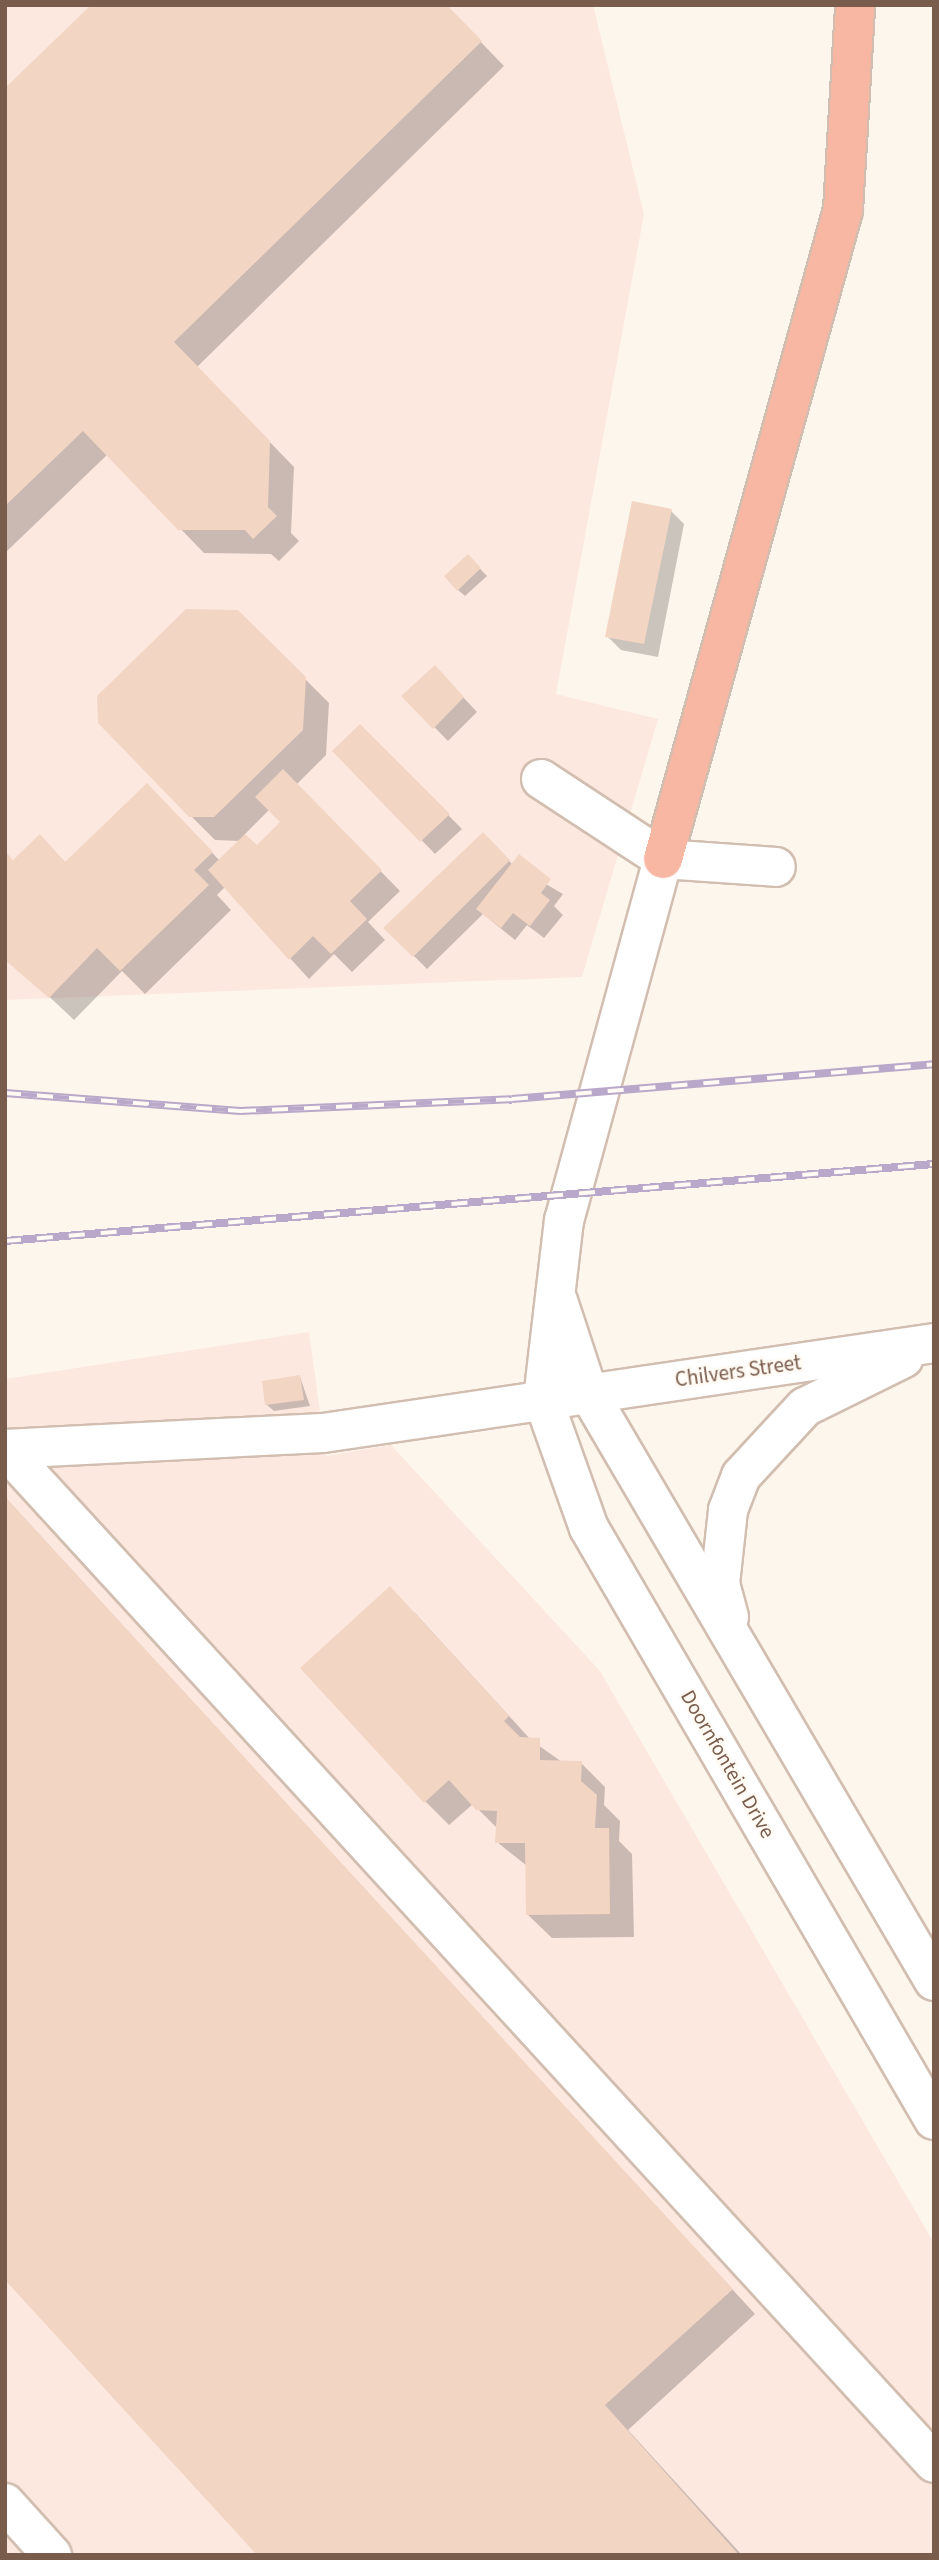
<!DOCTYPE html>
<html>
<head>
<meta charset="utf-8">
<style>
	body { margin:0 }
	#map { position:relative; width:939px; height:2560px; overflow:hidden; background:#fdf6ec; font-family:"Source Sans 3",sans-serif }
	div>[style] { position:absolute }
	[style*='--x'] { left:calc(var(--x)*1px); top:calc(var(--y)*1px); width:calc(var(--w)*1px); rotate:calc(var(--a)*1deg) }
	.commercial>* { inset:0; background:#fde8e0 }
	.shadow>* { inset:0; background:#0003 }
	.building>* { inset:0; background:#f3d5c3 }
	.roads { filter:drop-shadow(2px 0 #d1beb0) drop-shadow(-2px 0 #d1beb0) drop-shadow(0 2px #d1beb0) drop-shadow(0 -2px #d1beb0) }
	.minor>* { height:38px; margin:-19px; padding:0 19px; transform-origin:19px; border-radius:19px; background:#fff }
	.highway>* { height:38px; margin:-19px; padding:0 19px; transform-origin:19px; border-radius:19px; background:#f7b7a3 }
	.rail>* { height:8px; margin-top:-4px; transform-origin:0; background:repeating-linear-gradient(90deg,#fffaf3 0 16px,#b9a8c9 0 32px); box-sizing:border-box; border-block:2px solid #b9a8c9 }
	span { translate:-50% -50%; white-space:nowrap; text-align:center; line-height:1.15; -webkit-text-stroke:5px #fffaf3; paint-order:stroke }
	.street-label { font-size:21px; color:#7a5c4d }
	.frame { position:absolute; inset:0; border:7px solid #7a5c4d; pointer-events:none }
</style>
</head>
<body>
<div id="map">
	<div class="commercial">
		<div style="clip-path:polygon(5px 5px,593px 5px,644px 214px,556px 694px,658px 719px,582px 977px,5px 1000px)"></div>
		<div style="clip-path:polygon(309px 1332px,326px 1456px,391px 1445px,600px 1671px,934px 2243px,934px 2555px,5px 2555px,5px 1379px)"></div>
	</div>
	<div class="shadow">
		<div style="clip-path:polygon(445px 5px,504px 66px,197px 367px,294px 467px,291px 533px,299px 541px,279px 561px,271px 554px,204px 553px,108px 454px,5px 553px,5px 91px)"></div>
		<div style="clip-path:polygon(671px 511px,684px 524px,658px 657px,621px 650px,607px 636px)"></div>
		<div style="clip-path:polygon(468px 556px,487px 576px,465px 596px,458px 590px)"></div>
		<div style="clip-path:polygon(evenodd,237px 611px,329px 703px,326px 755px,296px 785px,400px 891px,368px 922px,385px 940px,352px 972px,334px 954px,309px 979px,225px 887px,217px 895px,231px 910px,145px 994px,122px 971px,74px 1020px,5px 955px,40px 837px,66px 863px,171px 809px,220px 861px,241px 841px,215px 840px,190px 815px,237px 611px,270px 809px,283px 822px,257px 847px,244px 835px,270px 809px)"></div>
		<div style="clip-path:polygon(448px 681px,477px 712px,448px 741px,404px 696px)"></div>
		<div style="clip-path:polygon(360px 726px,462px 829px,435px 854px,335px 751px)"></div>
		<div style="clip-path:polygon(483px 834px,513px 865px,563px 894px,554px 906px,563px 915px,544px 938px,527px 925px,515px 940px,483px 914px,427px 969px,386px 928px)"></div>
		<div style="clip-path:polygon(300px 1377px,310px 1406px,274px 1411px,267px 1405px)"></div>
		<div style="clip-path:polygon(5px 1497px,755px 2314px,628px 2430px,742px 2555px,259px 2555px)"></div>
		<div style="clip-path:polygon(414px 1612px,531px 1740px,562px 1762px,581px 1763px,605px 1787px,604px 1805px,620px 1821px,619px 1841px,632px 1854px,634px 1937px,552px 1938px,527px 1914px,527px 1866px,497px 1842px,497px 1828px,473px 1804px,449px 1825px,425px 1801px)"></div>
	</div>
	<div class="building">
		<div style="clip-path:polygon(91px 5px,447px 5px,482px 41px,174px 342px,270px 441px,268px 507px,277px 516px,253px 539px,245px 530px,178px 530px,83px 431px,5px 506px,5px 88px)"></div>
		<div style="clip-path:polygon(632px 501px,672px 509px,644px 644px,605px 637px)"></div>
		<div style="clip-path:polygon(468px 554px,481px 568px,457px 591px,444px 576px)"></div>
		<div style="clip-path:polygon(186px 609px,238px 610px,306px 677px,303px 730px,214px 817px,189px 817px,98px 723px,97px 696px)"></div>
		<div style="clip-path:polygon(435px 665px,464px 697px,433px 729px,401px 696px)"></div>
		<div style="clip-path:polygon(360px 724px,450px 814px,420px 842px,332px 751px)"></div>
		<div style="clip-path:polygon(283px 769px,382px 870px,350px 901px,367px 919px,331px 954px,313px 936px,289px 960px,208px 870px,245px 834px,257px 845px,280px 822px,255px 797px)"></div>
		<div style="clip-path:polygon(147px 783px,213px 852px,194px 870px,209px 885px,120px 971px,97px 948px,49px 998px,5px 960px,5px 851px,13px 860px,40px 834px,65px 862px)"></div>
		<div style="clip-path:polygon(483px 832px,510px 860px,413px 957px,383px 928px)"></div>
		<div style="clip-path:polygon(519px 854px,551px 879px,541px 893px,550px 900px,530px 926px,513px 913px,501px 928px,476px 909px)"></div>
		<div style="clip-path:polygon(300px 1375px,304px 1400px,265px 1405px,262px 1381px)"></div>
		<div style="clip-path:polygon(5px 1497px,733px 2289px,605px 2405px,739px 2555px,257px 2555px,5px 2280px)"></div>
		<div style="clip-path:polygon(390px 1586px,509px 1716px,504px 1721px,520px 1737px,540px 1738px,540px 1760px,582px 1761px,581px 1781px,597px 1795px,595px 1828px,609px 1828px,610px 1914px,526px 1915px,525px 1843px,495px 1843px,497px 1811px,476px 1810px,449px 1780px,424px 1803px,300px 1668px)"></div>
	</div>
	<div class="roads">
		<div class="minor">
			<div style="--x:541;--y:779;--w:146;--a:33.3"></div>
			<div style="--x:663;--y:859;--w:113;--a:4"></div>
			<div style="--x:663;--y:859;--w:374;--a:105.3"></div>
			<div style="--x:564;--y:1220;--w:180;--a:96.7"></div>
			<div style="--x:543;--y:1399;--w:137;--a:70.4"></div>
			<div style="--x:589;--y:1528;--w:685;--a:59.77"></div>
			<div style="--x:558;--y:1301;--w:96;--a:71.8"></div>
			<div style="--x:588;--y:1392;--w:683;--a:59.57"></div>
			<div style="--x:5;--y:1449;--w:1375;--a:47.5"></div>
			<div style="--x:5;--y:1449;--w:318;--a:-2.9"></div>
			<div style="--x:323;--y:1433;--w:618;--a:-8.38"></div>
			<div style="--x:729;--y:1617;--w:34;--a:-105"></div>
			<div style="--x:720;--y:1584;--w:74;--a:-83.8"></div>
			<div style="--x:728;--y:1510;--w:36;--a:-69"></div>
			<div style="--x:741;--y:1476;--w:94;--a:-47.2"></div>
			<div style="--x:805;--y:1407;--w:110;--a:-26.3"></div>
			<div style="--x:5;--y:2503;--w:70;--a:47.9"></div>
		</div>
		<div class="highway">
			<div style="--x:663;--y:859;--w:673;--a:-74.5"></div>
			<div style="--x:843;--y:210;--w:205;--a:-86.6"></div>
		</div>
	</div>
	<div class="rail">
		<div style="--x:5;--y:1093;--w:236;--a:4.4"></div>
		<div style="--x:240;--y:1111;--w:272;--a:-2.5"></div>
		<div style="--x:512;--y:1099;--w:423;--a:-4.7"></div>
		<div style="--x:5;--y:1241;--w:932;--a:-4.74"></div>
	</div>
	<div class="street-label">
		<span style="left:738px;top:1371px;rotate:-8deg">Chilvers Street</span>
		<span style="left:728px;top:1764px;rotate:60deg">Doornfontein Drive</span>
	</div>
	<div class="frame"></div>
</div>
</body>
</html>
